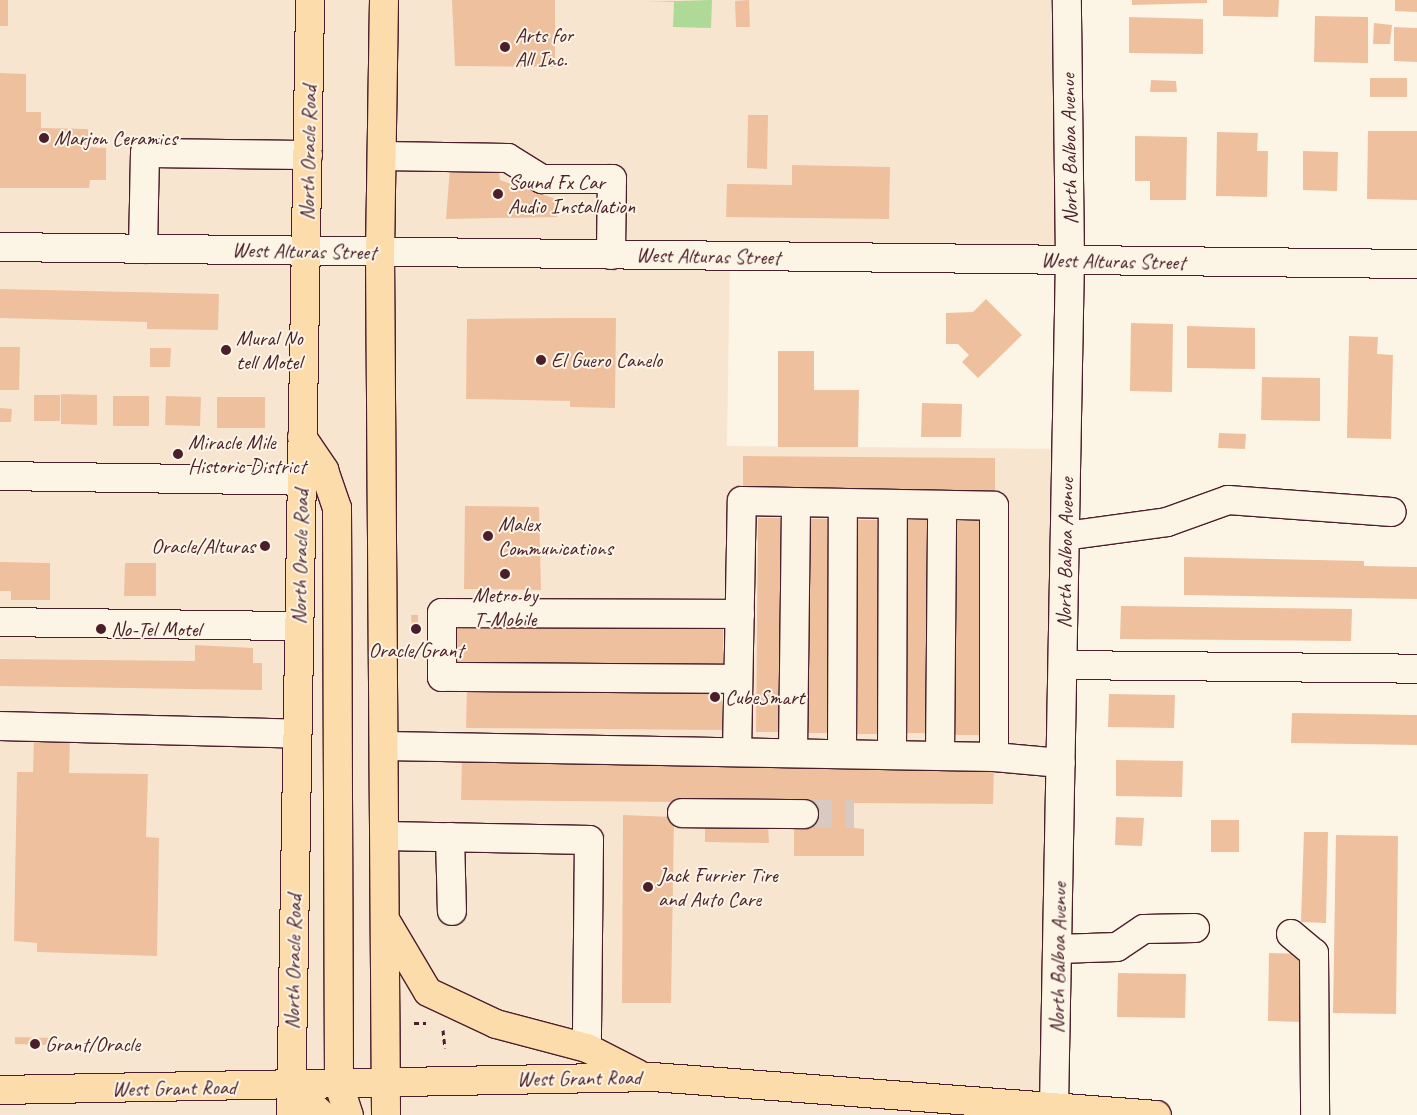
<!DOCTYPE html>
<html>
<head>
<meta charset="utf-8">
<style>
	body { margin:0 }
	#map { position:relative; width:1417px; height:1115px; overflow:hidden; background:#fcf5e5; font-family:Caveat,sans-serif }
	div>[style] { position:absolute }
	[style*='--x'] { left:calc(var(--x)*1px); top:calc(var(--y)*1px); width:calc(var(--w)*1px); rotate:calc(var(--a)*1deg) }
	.built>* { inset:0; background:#f8e5d0 }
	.green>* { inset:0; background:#aed997 }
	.building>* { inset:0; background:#efc09e }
	.minor-tunnel>* { height:28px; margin-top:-14px; transform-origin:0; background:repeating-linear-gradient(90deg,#d8cac0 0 28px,transparent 0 42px) }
	.path>* { height:3px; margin-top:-1.5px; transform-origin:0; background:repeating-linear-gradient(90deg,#4a1f2b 0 5px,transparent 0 9px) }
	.roads { filter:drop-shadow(1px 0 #4a1f2b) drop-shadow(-1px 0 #4a1f2b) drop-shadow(0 1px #4a1f2b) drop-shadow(0 -1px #4a1f2b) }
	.minor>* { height:28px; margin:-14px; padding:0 14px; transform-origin:14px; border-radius:14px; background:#fcf5e5 }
	.major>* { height:28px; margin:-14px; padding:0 14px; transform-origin:14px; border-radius:14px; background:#fddcac }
	.dots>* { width:14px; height:14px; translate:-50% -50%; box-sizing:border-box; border:2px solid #fcf5e5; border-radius:50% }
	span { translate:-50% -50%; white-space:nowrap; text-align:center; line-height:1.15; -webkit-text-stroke:4px #fcf5e5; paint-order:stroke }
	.poi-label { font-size:21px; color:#4a1f2b }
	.left { translate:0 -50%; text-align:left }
	.right { translate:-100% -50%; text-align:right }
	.street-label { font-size:21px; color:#4a1f2b }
</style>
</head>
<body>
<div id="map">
	<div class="built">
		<div style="clip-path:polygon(0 0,1073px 0,1070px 260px,730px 257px,727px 446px,1066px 449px,1054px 1115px,0 1115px)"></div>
	</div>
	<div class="green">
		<div style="clip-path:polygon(712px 0,711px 28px,673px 27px,674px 2px,646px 2px)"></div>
	</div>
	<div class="building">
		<div style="clip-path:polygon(0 0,8px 0,8px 26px,0 26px)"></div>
		<div style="clip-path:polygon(452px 0,555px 0,555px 67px,455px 66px)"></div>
		<div style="clip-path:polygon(749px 0,750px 27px,736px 27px,735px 1px)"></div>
		<div style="clip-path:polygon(1132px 0,1207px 0,1207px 3px,1132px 5px)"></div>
		<div style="clip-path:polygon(1223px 0,1279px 0,1278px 17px,1223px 16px)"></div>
		<div style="clip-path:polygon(1395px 0,1417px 0,1417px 12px,1395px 11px)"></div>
		<div style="clip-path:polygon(1315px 16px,1368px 17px,1368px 63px,1314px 62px)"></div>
		<div style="clip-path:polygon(1129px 17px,1203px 19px,1203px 54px,1129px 53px)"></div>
		<div style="clip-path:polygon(1374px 23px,1392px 25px,1390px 44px,1373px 44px)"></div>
		<div style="clip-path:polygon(1394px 27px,1417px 28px,1417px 62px,1394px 61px)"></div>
		<div style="clip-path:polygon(0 73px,26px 74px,26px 112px,41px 112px,41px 128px,88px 129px,88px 147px,106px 148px,106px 180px,90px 180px,89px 188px,0 188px)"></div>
		<div style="clip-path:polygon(1370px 78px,1407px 78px,1407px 97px,1370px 97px)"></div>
		<div style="clip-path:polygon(1151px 80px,1176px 81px,1177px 92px,1150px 92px)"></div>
		<div style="clip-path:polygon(748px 115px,768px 115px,767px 169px,747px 168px)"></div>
		<div style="clip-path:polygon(1368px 131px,1417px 131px,1417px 200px,1367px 199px)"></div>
		<div style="clip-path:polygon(1217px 132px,1258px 133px,1257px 151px,1268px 151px,1267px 197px,1216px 196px)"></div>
		<div style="clip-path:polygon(1135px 136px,1187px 137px,1186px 200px,1150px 200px,1150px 181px,1135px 181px)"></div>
		<div style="clip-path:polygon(1303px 151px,1338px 152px,1337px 191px,1303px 190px)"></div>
		<div style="clip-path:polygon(792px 165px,890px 167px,889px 219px,726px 217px,727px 184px,792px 185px)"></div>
		<div style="clip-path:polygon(450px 168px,499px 172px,500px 180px,559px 200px,557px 217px,446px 219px)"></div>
		<div style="clip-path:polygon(0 289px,219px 294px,218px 330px,147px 329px,147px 322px,0 318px)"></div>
		<div style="clip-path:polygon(986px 299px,1022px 335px,978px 378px,962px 362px,969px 355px,958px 344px,946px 344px,946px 313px,973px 312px)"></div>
		<div style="clip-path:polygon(569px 318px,616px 318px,615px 408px,570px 407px,570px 401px,466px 399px,467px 319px)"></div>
		<div style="clip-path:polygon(1131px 323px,1173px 324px,1172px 392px,1130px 391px)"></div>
		<div style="clip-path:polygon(1187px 326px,1255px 328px,1255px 369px,1187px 368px)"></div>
		<div style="clip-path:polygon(1349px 336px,1378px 337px,1377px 354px,1393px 355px,1391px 439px,1347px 438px)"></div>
		<div style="clip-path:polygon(0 347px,20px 347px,19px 390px,0 390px)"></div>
		<div style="clip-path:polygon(150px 348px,171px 348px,170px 367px,150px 367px)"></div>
		<div style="clip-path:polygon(778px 351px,814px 351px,814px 390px,859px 390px,858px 447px,778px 447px)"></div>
		<div style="clip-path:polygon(1262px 377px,1320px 378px,1320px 421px,1261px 420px)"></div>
		<div style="clip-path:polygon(61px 394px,97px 395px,97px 425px,61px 424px)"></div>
		<div style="clip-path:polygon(34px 395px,60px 395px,60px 421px,34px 421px)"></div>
		<div style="clip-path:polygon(113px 396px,149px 396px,149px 426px,113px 426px)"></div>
		<div style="clip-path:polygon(166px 396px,201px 397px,200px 426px,165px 425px)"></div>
		<div style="clip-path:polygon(217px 397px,265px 397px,265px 428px,217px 428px)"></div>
		<div style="clip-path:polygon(922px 403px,962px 404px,961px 437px,921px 437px)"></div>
		<div style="clip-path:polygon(0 408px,12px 409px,11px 422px,0 422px)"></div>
		<div style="clip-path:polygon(1219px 433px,1246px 434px,1245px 449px,1218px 448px)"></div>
		<div style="clip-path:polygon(743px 456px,995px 458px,995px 491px,743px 488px)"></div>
		<div style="clip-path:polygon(465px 506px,539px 507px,541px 590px,464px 589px)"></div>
		<div style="clip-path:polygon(758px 518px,784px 518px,782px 732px,756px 732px)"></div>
		<div style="clip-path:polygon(806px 519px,833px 519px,830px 733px,804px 733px)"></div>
		<div style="clip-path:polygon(856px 520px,883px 520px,881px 734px,855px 734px)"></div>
		<div style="clip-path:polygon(904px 520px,930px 520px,929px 733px,902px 733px)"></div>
		<div style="clip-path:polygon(954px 521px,981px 521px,979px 735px,952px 735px)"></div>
		<div style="clip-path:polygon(1184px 557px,1364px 561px,1364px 566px,1417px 567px,1417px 599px,1184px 595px)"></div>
		<div style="clip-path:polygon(0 562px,50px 563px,50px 600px,11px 600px,11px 591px,0 591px)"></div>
		<div style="clip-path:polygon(125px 563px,156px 563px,156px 596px,124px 596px)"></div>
		<div style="clip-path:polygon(1121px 606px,1352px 609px,1351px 641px,1120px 639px)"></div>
		<div style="clip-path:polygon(411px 615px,418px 615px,418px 632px,412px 632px)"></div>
		<div style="clip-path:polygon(455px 626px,723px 628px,723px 667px,455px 665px)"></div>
		<div style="clip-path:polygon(195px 645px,253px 648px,253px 663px,262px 663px,262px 690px,0 686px,0 659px,195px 661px)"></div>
		<div style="clip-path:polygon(467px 689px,722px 691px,722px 730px,466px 728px)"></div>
		<div style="clip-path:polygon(1109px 694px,1175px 695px,1174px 728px,1108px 727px)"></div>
		<div style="clip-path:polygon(1292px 713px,1417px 715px,1417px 745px,1291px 743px)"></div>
		<div style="clip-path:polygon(34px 738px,70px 738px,69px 773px,148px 774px,146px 837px,159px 838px,157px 956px,37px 952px,37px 943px,14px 941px,17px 772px,33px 772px)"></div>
		<div style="clip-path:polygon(462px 756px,994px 766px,993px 804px,854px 803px,854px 828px,864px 829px,864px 856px,794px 856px,794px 829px,804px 829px,804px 803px,461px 800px)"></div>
		<div style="clip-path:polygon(1116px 760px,1183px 761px,1182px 797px,1116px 796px)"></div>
		<div style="clip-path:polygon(623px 815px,674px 817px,671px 1003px,622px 1003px)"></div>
		<div style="clip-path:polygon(1116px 817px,1144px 818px,1142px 846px,1115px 845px)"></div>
		<div style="clip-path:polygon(1211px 820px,1239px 820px,1239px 852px,1211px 852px)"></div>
		<div style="clip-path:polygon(705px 823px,768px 824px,769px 843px,705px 842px)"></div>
		<div style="clip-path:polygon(1304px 832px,1328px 832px,1326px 923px,1301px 922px)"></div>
		<div style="clip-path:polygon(1336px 835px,1398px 836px,1396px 1014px,1333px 1013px)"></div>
		<div style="clip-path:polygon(1269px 953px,1305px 954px,1304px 1022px,1268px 1021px)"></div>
		<div style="clip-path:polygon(1118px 973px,1186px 974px,1185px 1018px,1117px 1017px)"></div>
		<div style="clip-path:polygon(15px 1037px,54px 1038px,54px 1045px,15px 1044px)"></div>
	</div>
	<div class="minor-tunnel">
		<div style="--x:804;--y:814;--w:50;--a:0"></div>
	</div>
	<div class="path">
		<div style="--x:414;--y:1023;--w:12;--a:0"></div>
		<div style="--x:443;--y:1030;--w:18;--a:84"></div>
	</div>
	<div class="roads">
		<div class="minor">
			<div style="--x:382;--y:156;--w:126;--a:0.9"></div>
			<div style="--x:508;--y:158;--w:40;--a:32"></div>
			<div style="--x:542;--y:179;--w:70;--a:0"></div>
			<div style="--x:612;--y:179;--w:76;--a:90.8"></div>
			<div style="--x:0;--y:247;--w:1417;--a:0.69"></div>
			<div style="--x:143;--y:249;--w:96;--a:-88.8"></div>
			<div style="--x:145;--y:153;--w:163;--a:0.7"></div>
			<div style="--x:0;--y:476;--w:302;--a:0.9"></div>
			<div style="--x:1065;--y:536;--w:103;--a:-7.8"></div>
			<div style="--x:1167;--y:522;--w:65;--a:-19.8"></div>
			<div style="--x:1228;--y:500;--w:164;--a:4.2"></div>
			<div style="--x:0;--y:622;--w:298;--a:0.8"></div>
			<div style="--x:1063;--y:665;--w:354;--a:0.6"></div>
			<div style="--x:738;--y:679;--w:296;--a:-179.6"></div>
			<div style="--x:442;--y:677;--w:64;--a:-90"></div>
			<div style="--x:442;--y:613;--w:298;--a:0.2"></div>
			<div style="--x:0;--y:726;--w:296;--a:1.5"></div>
			<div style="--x:385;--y:746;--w:609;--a:1.03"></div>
			<div style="--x:994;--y:757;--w:67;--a:5.1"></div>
			<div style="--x:737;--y:752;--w:251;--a:-88.9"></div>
			<div style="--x:742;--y:501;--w:252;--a:1.1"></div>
			<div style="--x:994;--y:506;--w:251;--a:90"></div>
			<div style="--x:793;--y:753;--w:251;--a:-89.3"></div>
			<div style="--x:842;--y:754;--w:251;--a:-89.8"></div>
			<div style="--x:892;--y:755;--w:251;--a:-89.8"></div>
			<div style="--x:940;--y:756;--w:251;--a:-89.5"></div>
			<div style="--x:682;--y:813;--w:122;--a:0.5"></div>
			<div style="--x:385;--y:836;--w:204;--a:1.1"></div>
			<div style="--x:589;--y:840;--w:208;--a:90.6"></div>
			<div style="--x:450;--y:837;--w:74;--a:88.5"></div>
			<div style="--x:1291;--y:934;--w:30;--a:40"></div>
			<div style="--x:1314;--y:953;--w:162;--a:89.6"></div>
			<div style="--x:1058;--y:949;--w:59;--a:-1.9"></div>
			<div style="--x:1117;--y:947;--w:32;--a:-34"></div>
			<div style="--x:1144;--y:929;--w:51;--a:-1.1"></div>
			<div style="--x:1054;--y:1107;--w:847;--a:-88.92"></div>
			<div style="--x:1070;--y:260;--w:260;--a:-90.7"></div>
		</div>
		<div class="major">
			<div style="--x:384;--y:0;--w:253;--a:90.9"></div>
			<div style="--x:380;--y:253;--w:862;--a:89.6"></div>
			<div style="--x:302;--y:437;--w:40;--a:56"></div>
			<div style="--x:324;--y:470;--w:40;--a:71.1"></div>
			<div style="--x:337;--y:508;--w:577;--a:89.8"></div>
			<div style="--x:339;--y:1085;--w:32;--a:72"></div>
			<div style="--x:387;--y:923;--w:80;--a:59.3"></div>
			<div style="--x:428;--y:992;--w:75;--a:25.2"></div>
			<div style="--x:496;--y:1024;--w:94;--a:14.8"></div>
			<div style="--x:587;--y:1048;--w:57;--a:27"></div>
			<div style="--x:291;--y:1086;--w:42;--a:43.1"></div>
			<div style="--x:0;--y:1090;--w:653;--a:-1.14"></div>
			<div style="--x:653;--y:1077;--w:505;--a:4.31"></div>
			<div style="--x:291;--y:1115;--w:1115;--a:-89.02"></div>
		</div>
	</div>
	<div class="dots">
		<div style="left:505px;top:47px;background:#4a1f2b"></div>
		<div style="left:44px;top:138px;background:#4a1f2b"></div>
		<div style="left:498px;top:194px;background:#4a1f2b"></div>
		<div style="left:226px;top:350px;background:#4a1f2b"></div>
		<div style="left:541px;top:360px;background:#4a1f2b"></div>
		<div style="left:178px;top:454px;background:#4a1f2b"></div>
		<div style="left:488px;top:536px;background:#4a1f2b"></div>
		<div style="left:265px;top:546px;background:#4a1f2b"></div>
		<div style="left:505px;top:574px;background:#4a1f2b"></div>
		<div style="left:101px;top:629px;background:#4a1f2b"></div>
		<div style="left:416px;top:629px;background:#4a1f2b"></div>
		<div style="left:715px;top:697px;background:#4a1f2b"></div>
		<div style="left:648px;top:887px;background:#4a1f2b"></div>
		<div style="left:35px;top:1044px;background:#4a1f2b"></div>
	</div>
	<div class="poi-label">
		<span class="left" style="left:515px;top:47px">Arts for<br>All Inc.</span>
		<span class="left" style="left:54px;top:138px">Marjon Ceramics</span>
		<span class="left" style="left:508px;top:194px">Sound Fx Car<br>Audio Installation</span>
		<span class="left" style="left:236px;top:350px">Mural No<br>tell Motel</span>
		<span class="left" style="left:551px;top:360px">El Guero Canelo</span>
		<span class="left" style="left:188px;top:454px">Miracle Mile<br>Historic District</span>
		<span class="left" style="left:498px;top:536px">Malex<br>Communications</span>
		<span class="right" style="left:255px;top:546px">Oracle/Alturas</span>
		<span style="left:505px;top:607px">Metro by<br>T-Mobile</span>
		<span class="left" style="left:111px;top:629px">No-Tel Motel</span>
		<span style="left:416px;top:650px">Oracle/Grant</span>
		<span class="left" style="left:725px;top:697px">CubeSmart</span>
		<span class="left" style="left:658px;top:887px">Jack Furrier Tire<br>and Auto Care</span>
		<span class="left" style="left:45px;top:1044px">Grant/Oracle</span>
	</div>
	<div class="street-label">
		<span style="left:1069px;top:149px;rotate:-91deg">North Balboa Avenue</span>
		<span style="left:308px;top:153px;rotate:-89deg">North Oracle Road</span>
		<span style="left:304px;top:251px;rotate:1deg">West Alturas Street</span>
		<span style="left:708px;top:256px;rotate:1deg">West Alturas Street</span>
		<span style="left:1113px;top:261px;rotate:1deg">West Alturas Street</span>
		<span style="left:1065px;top:553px;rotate:-89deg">North Balboa Avenue</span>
		<span style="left:300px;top:557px;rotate:-89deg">North Oracle Road</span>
		<span style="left:1058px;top:958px;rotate:-89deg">North Balboa Avenue</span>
		<span style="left:293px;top:962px;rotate:-89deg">North Oracle Road</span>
		<span style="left:579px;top:1078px;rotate:-1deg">West Grant Road</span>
		<span style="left:174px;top:1088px;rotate:-1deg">West Grant Road</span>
	</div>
</div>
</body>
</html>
